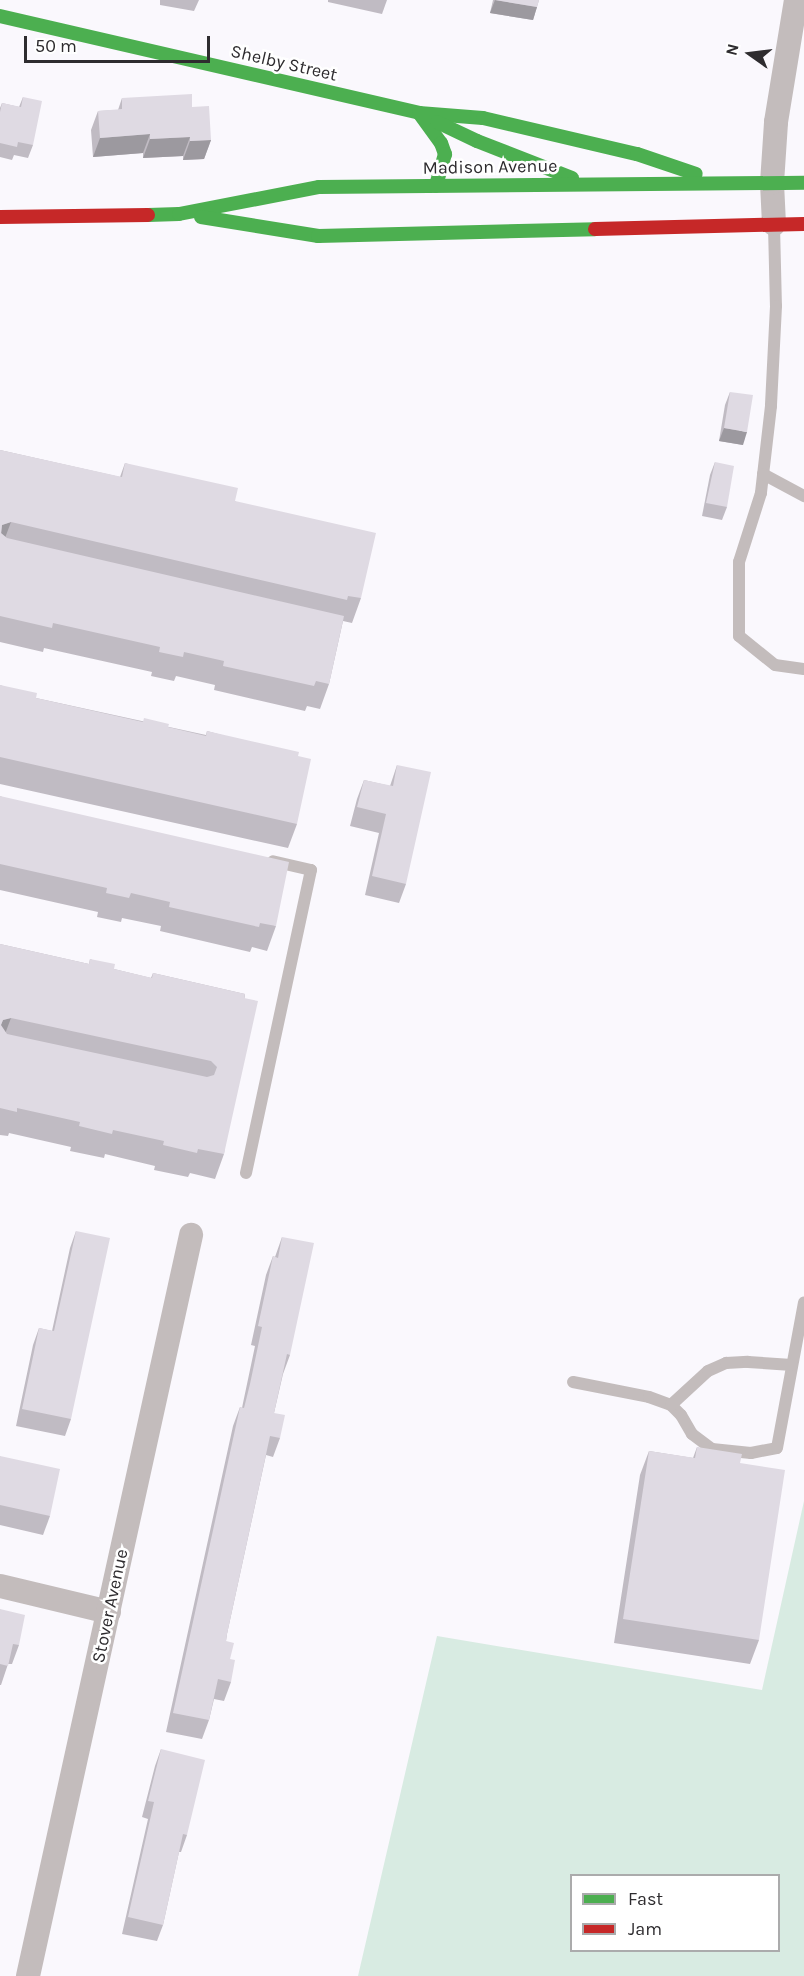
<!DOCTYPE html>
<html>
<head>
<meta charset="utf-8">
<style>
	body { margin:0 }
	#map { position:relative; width:804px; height:1976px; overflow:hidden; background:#faf8fd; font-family:Karla,sans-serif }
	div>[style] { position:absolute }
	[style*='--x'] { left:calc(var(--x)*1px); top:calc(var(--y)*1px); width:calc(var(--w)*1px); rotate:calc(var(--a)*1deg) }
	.green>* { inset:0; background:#d8ebe2 }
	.lane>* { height:12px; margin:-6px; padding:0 6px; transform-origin:6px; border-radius:6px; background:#c3bcbc }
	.street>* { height:24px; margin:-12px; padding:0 12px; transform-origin:12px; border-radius:12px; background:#c3bcbc }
	.fast>* { height:14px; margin:-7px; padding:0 7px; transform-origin:7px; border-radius:7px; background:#4caf50 }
	.jam>* { height:14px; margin:-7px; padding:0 7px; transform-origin:7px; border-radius:7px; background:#c62828 }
	.wall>* { inset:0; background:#c0bbc3 }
	.shaded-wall>* { inset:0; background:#9c999f }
	.building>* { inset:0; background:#dfdae3 }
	span { translate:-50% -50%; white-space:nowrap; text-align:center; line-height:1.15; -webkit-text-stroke:5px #fff; paint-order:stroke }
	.street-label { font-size:18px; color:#2e2c2f }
	.legend { position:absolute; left:570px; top:1874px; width:210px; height:78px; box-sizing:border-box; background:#fff; border:2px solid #ababac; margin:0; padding:8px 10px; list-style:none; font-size:18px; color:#2e2c2f }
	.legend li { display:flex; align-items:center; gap:12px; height:30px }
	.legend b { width:30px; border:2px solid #ababac }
	.north { position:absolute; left:720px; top:24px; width:60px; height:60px; -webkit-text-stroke:4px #fff; paint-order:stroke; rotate:284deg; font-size:16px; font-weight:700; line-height:24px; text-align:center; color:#2e2c2f }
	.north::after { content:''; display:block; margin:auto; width:21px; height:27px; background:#2e2c2f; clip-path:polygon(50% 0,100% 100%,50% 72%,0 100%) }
	.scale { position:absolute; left:24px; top:36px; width:186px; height:27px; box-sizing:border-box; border:3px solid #2e2c2f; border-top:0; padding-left:8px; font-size:18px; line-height:21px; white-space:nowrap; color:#2e2c2f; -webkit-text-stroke:4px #fff; paint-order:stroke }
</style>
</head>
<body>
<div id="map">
	<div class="green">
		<div style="clip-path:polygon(evenodd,804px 1501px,804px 1976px,358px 1976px,437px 1636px,762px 1690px,804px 1501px,572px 1876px,778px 1876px,778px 1950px,572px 1950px,572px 1876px)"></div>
	</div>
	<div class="lane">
		<div style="--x:774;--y:226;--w:80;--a:88.6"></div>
		<div style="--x:776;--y:306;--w:100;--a:92.9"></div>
		<div style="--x:771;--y:406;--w:88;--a:96.6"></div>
		<div style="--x:761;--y:493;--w:72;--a:107.7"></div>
		<div style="--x:739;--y:562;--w:74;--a:90"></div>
		<div style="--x:739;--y:636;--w:46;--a:38.9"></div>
		<div style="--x:775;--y:665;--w:29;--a:8"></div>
		<div style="--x:763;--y:474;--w:47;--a:28.2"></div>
		<div style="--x:246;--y:1173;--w:310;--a:-77.9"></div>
		<div style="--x:311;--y:870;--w:39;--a:-167"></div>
		<div style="--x:573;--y:1382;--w:77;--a:11.2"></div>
		<div style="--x:649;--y:1397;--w:23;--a:20"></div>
		<div style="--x:671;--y:1405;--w:14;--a:45"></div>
		<div style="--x:681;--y:1415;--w:22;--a:60"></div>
		<div style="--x:692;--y:1434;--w:25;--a:37"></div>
		<div style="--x:712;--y:1449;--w:39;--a:6"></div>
		<div style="--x:751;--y:1453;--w:26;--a:-11"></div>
		<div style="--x:777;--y:1448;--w:148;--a:-79.5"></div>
		<div style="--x:671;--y:1405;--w:50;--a:-42.6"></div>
		<div style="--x:708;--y:1371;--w:20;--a:-24"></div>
		<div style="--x:726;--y:1363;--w:22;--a:-3"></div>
		<div style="--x:748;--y:1362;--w:44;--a:3.9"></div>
	</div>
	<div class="street">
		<div style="--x:774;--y:224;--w:41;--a:-92.8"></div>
		<div style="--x:772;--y:183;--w:61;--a:-86.2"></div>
		<div style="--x:776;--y:122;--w:124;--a:-80.7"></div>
		<div style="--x:0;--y:1586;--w:112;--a:13.4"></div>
		<div style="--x:28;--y:1976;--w:759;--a:-77.59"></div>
	</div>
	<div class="fast">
		<div style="--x:0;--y:16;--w:430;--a:13"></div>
		<div style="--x:419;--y:113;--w:64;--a:4.5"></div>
		<div style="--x:483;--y:118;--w:158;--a:13.2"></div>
		<div style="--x:637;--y:154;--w:62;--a:18.7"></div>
		<div style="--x:419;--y:113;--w:37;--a:54"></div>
		<div style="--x:441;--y:143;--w:12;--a:70"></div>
		<div style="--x:445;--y:154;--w:33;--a:106"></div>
		<div style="--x:437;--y:122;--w:44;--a:25.4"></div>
		<div style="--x:477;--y:141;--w:102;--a:21.3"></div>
		<div style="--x:148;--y:215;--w:31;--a:-2"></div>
		<div style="--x:179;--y:214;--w:143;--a:-10.9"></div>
		<div style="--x:319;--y:187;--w:485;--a:-0.5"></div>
		<div style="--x:201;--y:217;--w:119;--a:9.2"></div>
		<div style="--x:318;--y:236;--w:277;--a:-1.4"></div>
	</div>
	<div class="jam">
		<div style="--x:0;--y:217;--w:148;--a:-0.8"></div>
		<div style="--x:595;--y:229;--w:209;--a:-1.4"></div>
	</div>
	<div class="wall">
		<div style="clip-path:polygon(160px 0,199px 0,194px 11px,160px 5px)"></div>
		<div style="clip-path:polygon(328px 0,387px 0,382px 14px,328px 2px)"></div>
		<div style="clip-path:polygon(493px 0,539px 0,533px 20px,490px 13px)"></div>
		<div style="clip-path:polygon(23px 97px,33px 145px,28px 158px,14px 155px,12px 160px,0 157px,0 108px,2px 103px,19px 107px)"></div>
		<div style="clip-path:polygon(122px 98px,192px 107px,211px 140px,204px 159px,183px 160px,183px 156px,143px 158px,143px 153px,93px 157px,91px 130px,98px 111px,118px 110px)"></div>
		<div style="clip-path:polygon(730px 392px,743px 445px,719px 441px,725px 405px)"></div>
		<div style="clip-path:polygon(0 450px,120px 477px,125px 463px,235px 501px,361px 598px,352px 623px,343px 621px,329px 684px,320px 709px,307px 706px,305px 711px,214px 690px,215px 685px,176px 676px,174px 681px,151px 676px,152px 672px,44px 648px,43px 652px,0 642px)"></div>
		<div style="clip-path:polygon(715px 462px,727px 507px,722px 520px,702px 516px,710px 475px)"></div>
		<div style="clip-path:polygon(0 685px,36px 698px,206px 735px,207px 731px,298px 756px,297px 824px,288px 848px,0 784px)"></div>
		<div style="clip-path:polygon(397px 765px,406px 884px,399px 903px,365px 895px,379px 833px,350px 826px,357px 799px,364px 780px,390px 786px)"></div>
		<div style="clip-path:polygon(0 796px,276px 926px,267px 951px,252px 947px,250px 952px,160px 931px,161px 926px,122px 918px,121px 922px,97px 917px,98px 912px,0 890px)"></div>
		<div style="clip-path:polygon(0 944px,89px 964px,90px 959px,114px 969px,151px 978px,153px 973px,245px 994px,224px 1154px,215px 1179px,190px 1173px,188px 1177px,154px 1170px,155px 1166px,105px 1154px,104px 1158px,70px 1151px,71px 1147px,9px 1133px,8px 1136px,0 1135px)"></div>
		<div style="clip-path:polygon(76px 1231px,71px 1419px,65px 1436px,16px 1426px,33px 1345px,39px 1328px,52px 1331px,70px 1248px)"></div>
		<div style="clip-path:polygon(282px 1237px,290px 1355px,283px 1374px,274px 1413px,280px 1438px,273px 1457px,266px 1455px,227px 1634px,226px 1641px,230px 1659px,231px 1682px,224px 1701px,214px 1699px,209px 1720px,202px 1739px,166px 1732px,233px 1426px,240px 1407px,242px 1408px,243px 1403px,255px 1346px,251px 1345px,266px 1275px,273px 1256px,275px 1257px)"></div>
		<div style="clip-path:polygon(697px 1447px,740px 1463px,759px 1640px,750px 1664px,614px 1643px,640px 1475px,649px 1451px,693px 1458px)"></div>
		<div style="clip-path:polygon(0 1456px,50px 1516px,43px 1535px,0 1525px)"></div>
		<div style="clip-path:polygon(0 1609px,19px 1645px,12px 1664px,8px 1664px,1px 1685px,0 1685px)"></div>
		<div style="clip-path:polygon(161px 1749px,187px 1835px,181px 1852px,179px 1852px,163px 1925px,157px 1941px,122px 1934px,148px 1819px,142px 1817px,155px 1766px)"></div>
	</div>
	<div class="shaded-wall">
		<div style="clip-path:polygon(495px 0,537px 7px,533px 20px,490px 13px)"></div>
		<div style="clip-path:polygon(150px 134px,143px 153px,93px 157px,100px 138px)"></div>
		<div style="clip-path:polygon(190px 137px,183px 156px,143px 158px,150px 139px)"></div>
		<div style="clip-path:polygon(211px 140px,204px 159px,183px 160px,190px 141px)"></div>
		<div style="clip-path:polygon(724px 428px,747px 432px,743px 445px,719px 441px)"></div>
		<div style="clip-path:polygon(11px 522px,2px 546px,0 547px,2px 525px)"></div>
		<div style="clip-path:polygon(11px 1018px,2px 1042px,0 1027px,3px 1020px)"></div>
	</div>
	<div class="building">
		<div style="clip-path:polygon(495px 0,539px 0,537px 7px)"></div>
		<div style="clip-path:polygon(192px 94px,192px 107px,209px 106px,211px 140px,190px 141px,190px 137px,150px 139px,150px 134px,100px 138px,98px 111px,122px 109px,122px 98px)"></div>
		<div style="clip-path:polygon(23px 97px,42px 101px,33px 145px,18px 142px,17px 147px,0 143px,0 112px,2px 103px,21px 107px)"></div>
		<div style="clip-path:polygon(730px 392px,753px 395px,747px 432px,724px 428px)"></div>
		<div style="clip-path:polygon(0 450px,122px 477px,125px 463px,238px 488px,235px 501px,376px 533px,361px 598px,348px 596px,347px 600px,11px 522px,2px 525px,1px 533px,7px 538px,344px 616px,329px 684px,316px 681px,314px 686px,223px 666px,224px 661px,184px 652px,183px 657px,159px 652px,160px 647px,53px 623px,52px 628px,0 616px)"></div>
		<div style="clip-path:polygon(715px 462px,734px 466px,727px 507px,706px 503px)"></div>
		<div style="clip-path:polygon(0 685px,37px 693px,36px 698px,143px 722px,144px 718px,169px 724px,168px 727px,206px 736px,207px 731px,299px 752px,298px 756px,311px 759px,297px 824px,0 757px)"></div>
		<div style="clip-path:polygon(397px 765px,431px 772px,406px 884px,372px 876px,386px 814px,357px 807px,364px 780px,393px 786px)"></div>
		<div style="clip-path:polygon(0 796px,289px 862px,276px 926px,260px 923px,259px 927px,169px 907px,170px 902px,131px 893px,129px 898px,106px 893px,107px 888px,0 864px)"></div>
		<div style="clip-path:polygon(evenodd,0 944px,89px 964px,90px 959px,115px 964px,114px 969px,152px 978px,153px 973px,245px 994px,244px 998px,258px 1001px,224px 1154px,198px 1149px,197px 1153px,163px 1145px,164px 1141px,113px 1130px,112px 1134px,79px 1126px,80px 1122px,17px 1108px,17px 1112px,0 1108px,0 944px,11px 1018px,211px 1061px,217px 1067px,214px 1075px,207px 1077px,7px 1034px,1px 1025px,3px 1020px,11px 1018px)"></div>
		<div style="clip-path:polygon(76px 1231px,110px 1238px,71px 1419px,22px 1409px,39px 1328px,54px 1331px)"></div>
		<div style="clip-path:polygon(282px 1237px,314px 1243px,290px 1355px,287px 1354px,274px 1413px,285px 1415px,280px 1438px,270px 1436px,227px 1634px,226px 1641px,234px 1643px,230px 1659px,235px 1660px,231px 1682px,218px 1679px,209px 1720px,173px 1713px,240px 1407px,244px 1408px,250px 1384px,262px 1327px,258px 1326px,273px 1256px,278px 1258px)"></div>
		<div style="clip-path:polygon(697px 1447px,742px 1454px,740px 1463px,785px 1470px,759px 1640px,623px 1619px,649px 1451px,695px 1458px)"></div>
		<div style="clip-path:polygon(0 1456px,60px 1469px,50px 1516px,0 1505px)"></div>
		<div style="clip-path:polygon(0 1609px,25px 1615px,19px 1645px,13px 1644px,8px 1666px,0 1664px)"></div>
		<div style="clip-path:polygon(161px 1749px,205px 1760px,187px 1835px,183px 1834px,163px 1925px,128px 1917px,154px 1802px,148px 1801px)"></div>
	</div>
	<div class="street-label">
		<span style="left:284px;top:63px;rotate:13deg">Shelby Street</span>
		<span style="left:490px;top:167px;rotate:-1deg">Madison Avenue</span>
		<span style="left:110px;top:1606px;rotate:-78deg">Stover Avenue</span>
	</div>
	<ul class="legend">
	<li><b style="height:8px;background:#4caf50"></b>Fast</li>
	<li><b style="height:8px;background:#c62828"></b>Jam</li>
	</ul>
	<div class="north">N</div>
	<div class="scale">50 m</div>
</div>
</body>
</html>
